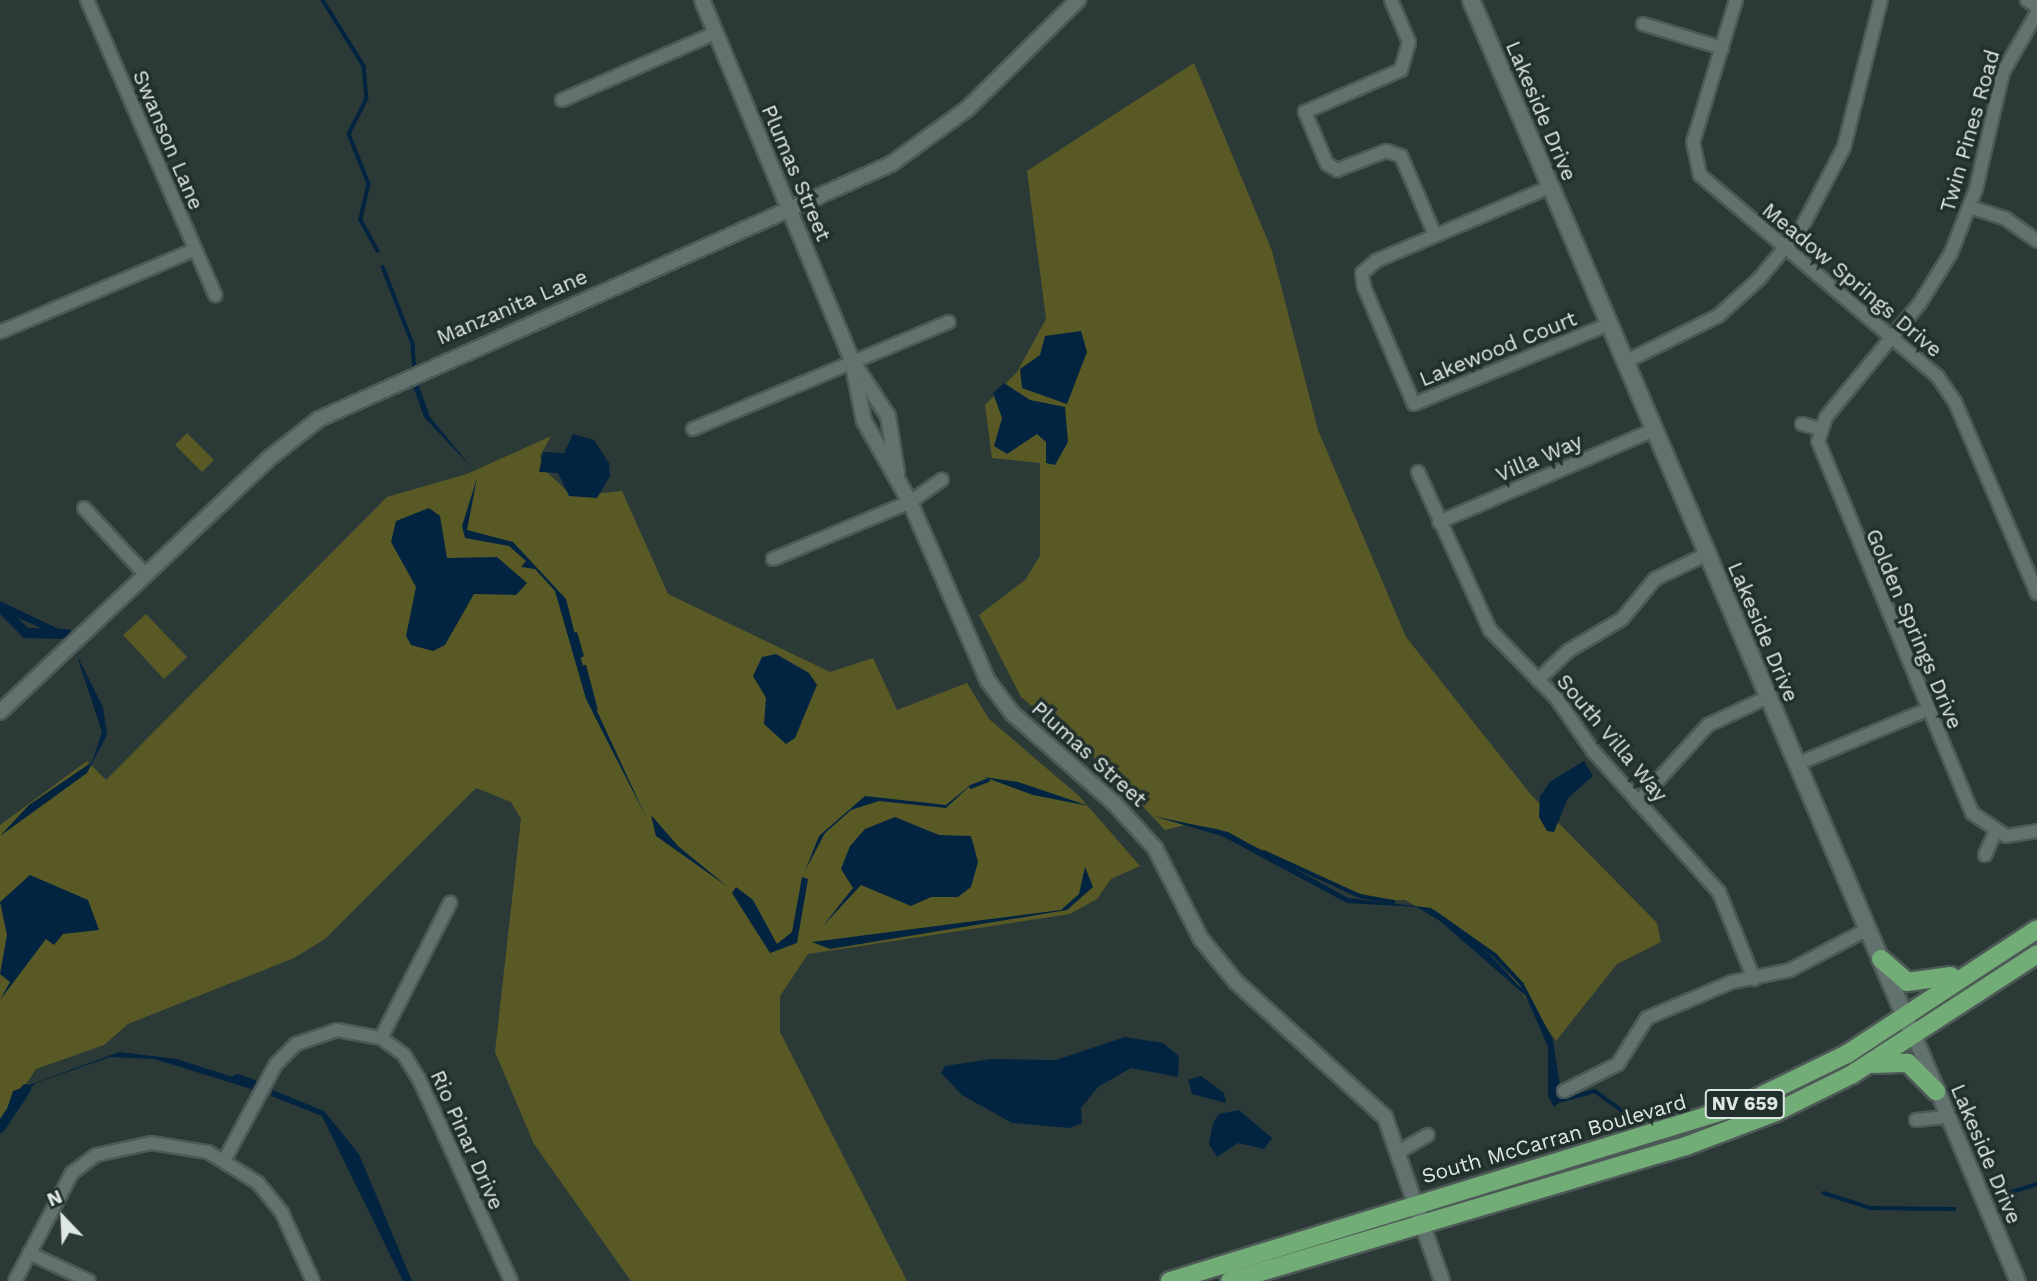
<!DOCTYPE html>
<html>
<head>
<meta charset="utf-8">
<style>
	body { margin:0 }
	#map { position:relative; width:2037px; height:1281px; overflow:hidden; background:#2c3a37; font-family:"Work Sans",sans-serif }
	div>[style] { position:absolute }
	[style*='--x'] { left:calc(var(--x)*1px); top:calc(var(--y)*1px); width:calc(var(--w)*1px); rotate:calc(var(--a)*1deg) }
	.green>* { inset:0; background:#595926 }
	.water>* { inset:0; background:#022440 }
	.stream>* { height:3.5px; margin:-1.75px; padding:0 1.75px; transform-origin:1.75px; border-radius:1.75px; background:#022440 }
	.canal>* { height:10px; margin:-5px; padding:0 5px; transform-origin:5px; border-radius:5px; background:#022440 }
	.roads { filter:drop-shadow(2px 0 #4d5956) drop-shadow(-2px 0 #4d5956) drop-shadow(0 2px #4d5956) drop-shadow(0 -2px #4d5956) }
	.minor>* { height:12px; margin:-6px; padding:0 6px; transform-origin:6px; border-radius:6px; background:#62726e }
	.tertiary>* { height:14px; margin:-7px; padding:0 7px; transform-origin:7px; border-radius:7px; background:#62726e }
	.secondary>* { height:16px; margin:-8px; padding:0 8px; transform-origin:8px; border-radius:8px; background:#62726e }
	.primary>* { height:18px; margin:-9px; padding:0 9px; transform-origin:9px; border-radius:9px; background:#72ac76 }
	span { translate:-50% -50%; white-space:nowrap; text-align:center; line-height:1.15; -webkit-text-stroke:7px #22302d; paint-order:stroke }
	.shield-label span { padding:2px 5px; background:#22302d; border:2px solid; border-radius:5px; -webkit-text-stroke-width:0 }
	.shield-label { font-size:19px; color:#dfe7e5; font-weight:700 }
	.street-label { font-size:21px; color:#dfe7e5 }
	.north { position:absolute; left:28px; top:1183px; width:70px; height:70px; -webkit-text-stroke:5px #22302d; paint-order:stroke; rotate:337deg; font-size:19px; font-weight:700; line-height:28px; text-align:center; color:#dfe7e5 }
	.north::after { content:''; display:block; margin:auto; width:24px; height:32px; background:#dfe7e5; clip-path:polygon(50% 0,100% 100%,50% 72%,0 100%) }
</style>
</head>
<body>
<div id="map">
	<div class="green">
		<div style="clip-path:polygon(1194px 63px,1272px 251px,1318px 430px,1406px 637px,1532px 796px,1657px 923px,1661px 942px,1617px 964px,1556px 1041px,1494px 953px,1447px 923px,1405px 900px,1380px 901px,1331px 883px,1218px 829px,1189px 824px,1165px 830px,1108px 769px,1021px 697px,979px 615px,1025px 580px,1040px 556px,1040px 463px,992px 458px,985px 405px,1017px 372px,1046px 319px,1027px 171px)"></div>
		<div style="clip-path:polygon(187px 433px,214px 460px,202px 472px,175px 445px)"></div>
		<div style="clip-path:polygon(551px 436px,540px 456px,544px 469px,572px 496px,622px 491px,668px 594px,830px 672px,873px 658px,897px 710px,967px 683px,989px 719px,1079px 796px,1140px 866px,1111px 879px,1097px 899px,1070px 914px,808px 954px,780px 996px,780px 1032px,907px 1281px,631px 1281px,534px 1144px,495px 1052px,521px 819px,511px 802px,476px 788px,325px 939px,294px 958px,128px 1024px,104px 1045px,36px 1069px,0 1124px,0 825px,87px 761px,106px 780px,387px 497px,467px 474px)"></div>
		<div style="clip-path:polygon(146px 614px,187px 657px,164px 679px,123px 635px)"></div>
	</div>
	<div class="water">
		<div style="clip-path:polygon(1081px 331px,1087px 352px,1067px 404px,1022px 388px,1020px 369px,1040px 355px,1045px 336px)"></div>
		<div style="clip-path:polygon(418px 383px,430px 417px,472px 468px,424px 417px,413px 386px)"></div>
		<div style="clip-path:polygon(1004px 383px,1030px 400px,1065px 407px,1068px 442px,1055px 465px,1046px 463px,1046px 442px,1037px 434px,1007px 454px,994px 446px,1002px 418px,993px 393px)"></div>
		<div style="clip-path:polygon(573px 434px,594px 440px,609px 463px,610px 476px,597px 498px,569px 496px,558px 473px,539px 472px,543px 452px,564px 453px)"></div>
		<div style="clip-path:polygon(477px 478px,467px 530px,513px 542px,566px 599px,591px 698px,646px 817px,586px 699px,555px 591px,535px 569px,521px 567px,526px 561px,509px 546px,465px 538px,462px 526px)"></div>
		<div style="clip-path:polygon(429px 508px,440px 516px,447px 558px,497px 557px,527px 583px,516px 595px,474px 594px,445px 645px,433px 651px,411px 645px,406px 636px,416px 587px,391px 542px,396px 521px)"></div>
		<div style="clip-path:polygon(0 601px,65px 632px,103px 707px,107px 735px,87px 773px,0 836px,29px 805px,92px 762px,102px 732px,77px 656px,62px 637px,0 610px)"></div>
		<div style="clip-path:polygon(776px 654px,809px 673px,817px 685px,795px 738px,786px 744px,764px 724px,766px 698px,753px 676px,762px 657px)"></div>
		<div style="clip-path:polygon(1584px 761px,1593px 776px,1568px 798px,1554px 832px,1547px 831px,1539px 817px,1540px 796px,1551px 781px)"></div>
		<div style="clip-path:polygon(984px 777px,1018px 782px,1089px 806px,1033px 795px)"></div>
		<div style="clip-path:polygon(974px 782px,946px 808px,879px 801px,851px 810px,825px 833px,805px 871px,819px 836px,865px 796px,946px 805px)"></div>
		<div style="clip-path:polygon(651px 815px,678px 846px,728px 887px,656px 836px)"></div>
		<div style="clip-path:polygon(1153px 816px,1228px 832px,1348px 898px,1431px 908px,1487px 952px,1528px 995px,1553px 1041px,1562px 1099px,1554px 1107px,1548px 1096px,1548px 1047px,1526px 996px,1440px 921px,1417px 907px,1347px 903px,1222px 836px)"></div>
		<div style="clip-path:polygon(895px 817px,939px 835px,971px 836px,978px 862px,971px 887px,958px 897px,931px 897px,911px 906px,861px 885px,822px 927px,853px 888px,841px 869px,850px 846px,865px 829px)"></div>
		<div style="clip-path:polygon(1085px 867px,1093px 887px,1067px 910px,830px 949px,812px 942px,1061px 910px,1079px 894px)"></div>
		<div style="clip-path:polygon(30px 875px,88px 900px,99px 930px,63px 934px,54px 945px,46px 939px,0 1000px,10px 982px,0 974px,7px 935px,0 902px)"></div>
		<div style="clip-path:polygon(802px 877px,808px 879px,797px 943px,770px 953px,732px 893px,736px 887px,753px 900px,777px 944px,792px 932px)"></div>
		<div style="clip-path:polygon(1125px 1037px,1163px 1043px,1179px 1056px,1178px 1077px,1131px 1068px,1098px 1087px,1081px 1108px,1082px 1123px,1070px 1128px,1012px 1123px,962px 1095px,941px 1073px,945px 1066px,992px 1059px,1056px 1060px)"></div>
		<div style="clip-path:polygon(119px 1052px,177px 1059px,248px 1082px,245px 1087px,154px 1059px,110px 1057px,36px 1083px,13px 1103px,0 1130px,13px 1091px)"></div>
		<div style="clip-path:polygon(1201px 1076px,1224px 1093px,1226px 1103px,1192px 1094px,1188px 1080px)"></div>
		<div style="clip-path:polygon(273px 1090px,324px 1111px,359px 1154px,412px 1281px,403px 1281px,322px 1116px,271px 1096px)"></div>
		<div style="clip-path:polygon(1239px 1110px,1272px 1138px,1264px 1149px,1238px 1143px,1217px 1157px,1209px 1144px,1213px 1123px,1219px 1114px)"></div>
	</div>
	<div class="stream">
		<div style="--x:323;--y:0;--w:78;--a:58.2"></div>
		<div style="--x:364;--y:66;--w:33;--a:85"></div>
		<div style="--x:367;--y:99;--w:39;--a:117"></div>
		<div style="--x:349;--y:134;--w:54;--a:68.2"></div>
		<div style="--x:369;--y:184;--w:37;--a:103"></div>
		<div style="--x:361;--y:220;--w:35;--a:61"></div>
		<div style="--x:383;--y:267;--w:83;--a:68.7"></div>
		<div style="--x:413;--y:344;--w:27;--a:86"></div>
		<div style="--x:576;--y:634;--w:22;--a:74"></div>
		<div style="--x:585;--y:667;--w:43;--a:75.3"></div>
		<div style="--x:971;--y:787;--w:18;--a:-22"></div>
		<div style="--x:1264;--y:852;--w:106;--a:24.6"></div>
		<div style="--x:1360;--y:896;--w:34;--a:10"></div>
		<div style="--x:1434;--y:912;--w:75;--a:35.2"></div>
		<div style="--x:1495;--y:955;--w:40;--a:47"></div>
		<div style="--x:1522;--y:984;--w:63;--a:62.6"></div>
		<div style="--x:1555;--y:1102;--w:41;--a:-15.4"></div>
		<div style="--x:1595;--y:1091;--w:39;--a:36"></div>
		<div style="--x:1824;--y:1193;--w:49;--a:17.7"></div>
		<div style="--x:1871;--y:1208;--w:83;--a:0.7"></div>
		<div style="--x:2005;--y:1194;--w:34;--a:-17"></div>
	</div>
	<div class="canal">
		<div style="--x:0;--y:607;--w:37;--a:45"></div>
		<div style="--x:26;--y:633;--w:41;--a:1.4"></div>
		<div style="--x:67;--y:634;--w:16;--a:60"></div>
		<div style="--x:237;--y:1079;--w:18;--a:19"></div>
		<div style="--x:0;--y:1128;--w:47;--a:-56.3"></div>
	</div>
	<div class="roads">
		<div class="minor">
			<div style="--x:87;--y:0;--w:322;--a:66.5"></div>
			<div style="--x:1391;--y:0;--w:46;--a:66.8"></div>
			<div style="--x:1409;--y:42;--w:29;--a:106"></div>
			<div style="--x:1401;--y:70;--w:105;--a:156.4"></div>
			<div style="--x:1305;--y:112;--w:56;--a:67.1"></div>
			<div style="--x:1327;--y:164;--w:12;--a:31"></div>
			<div style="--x:1337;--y:170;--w:53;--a:-21.2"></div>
			<div style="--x:1386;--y:151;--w:16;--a:18"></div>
			<div style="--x:1401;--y:156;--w:86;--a:66.7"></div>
			<div style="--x:1736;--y:0;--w:148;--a:106.8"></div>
			<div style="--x:1693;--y:142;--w:34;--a:78"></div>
			<div style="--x:1700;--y:175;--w:312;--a:40.3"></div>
			<div style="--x:1938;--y:377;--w:30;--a:56"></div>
			<div style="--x:1955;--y:402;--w:208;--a:66.8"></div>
			<div style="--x:2027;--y:0;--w:12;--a:35"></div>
			<div style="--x:2037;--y:13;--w:68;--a:120"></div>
			<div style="--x:2003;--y:72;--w:120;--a:103"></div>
			<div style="--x:1976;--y:189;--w:69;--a:111.3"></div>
			<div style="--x:1951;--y:253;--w:59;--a:121.8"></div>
			<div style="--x:1920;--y:303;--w:148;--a:129.5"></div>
			<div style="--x:1826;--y:417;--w:25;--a:108"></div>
			<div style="--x:1818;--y:441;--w:403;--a:67.5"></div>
			<div style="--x:1972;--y:813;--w:41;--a:34.1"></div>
			<div style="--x:2006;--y:836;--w:31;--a:-9"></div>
			<div style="--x:1643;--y:24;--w:83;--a:16.9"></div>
			<div style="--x:562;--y:100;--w:167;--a:-23.6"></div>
			<div style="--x:1550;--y:187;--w:189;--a:157"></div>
			<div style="--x:1376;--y:261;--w:18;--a:139"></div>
			<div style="--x:1362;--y:273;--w:14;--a:82"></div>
			<div style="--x:1364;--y:287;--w:127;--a:66.9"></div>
			<div style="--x:1414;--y:404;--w:211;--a:-22.3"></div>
			<div style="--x:1970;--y:207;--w:38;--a:18"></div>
			<div style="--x:2006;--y:219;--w:38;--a:35"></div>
			<div style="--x:0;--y:332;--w:211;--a:-22.9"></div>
			<div style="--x:1625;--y:362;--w:104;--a:-26.3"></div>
			<div style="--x:1718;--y:316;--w:55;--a:-42.1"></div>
			<div style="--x:1759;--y:279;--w:67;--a:-50.4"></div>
			<div style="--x:1802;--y:227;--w:90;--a:-62.3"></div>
			<div style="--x:1844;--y:147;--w:152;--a:-75.9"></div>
			<div style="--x:1802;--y:424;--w:19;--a:16"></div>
			<div style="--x:693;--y:429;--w:277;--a:-22.7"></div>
			<div style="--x:1418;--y:472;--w:174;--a:65.5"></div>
			<div style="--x:1490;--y:630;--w:96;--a:45.8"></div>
			<div style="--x:1557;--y:699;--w:63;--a:55.3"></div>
			<div style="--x:1593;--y:751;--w:189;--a:48.2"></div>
			<div style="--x:1719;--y:892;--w:94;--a:68.1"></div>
			<div style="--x:84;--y:508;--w:90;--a:47.3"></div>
			<div style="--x:1439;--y:522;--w:234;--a:-23.2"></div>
			<div style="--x:773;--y:559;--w:148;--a:-22.6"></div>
			<div style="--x:910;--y:502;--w:39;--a:-35"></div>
			<div style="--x:1538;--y:680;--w:42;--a:-44"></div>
			<div style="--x:1568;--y:651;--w:63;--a:-30.7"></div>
			<div style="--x:1622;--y:619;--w:52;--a:-50.5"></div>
			<div style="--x:1655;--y:579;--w:58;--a:-25.7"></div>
			<div style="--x:1797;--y:764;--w:141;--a:-22.6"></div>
			<div style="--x:1638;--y:802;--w:104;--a:-47.7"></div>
			<div style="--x:1708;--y:725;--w:66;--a:-25"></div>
			<div style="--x:1985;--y:855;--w:24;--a:-66"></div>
			<div style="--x:381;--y:1038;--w:152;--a:-62.9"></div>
			<div style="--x:1564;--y:1091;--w:60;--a:-26.6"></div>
			<div style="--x:1618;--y:1064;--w:54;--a:-57.8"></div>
			<div style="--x:1647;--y:1018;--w:92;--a:-23"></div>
			<div style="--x:1732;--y:982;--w:59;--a:-11.7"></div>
			<div style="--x:1790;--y:970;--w:88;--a:-27.7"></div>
			<div style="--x:1916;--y:1120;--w:31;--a:-6"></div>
			<div style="--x:1400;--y:1151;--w:32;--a:-30"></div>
			<div style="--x:225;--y:1159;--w:108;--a:-61.8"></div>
			<div style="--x:276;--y:1064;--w:28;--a:-45"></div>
			<div style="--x:296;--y:1044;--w:43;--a:-18.9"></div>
			<div style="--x:337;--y:1030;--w:45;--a:10.3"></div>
			<div style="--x:381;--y:1038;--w:29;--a:36"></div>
			<div style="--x:404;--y:1055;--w:28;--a:58"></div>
			<div style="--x:419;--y:1079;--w:222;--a:65.5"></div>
			<div style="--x:29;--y:1253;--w:66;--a:25"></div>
			<div style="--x:15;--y:1281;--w:122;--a:-62.2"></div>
			<div style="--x:72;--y:1173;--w:30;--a:-37"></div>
			<div style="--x:96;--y:1155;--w:56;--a:-12.3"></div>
			<div style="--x:151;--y:1143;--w:58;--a:9"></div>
			<div style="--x:208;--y:1152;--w:59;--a:31.8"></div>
			<div style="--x:258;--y:1183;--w:38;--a:51"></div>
			<div style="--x:282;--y:1213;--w:75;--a:65.5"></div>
		</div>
		<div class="tertiary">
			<div style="--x:702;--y:0;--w:391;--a:67.4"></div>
			<div style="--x:852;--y:361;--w:66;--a:56.8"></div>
			<div style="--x:888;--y:416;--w:58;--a:81"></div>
			<div style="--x:852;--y:361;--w:61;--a:78.7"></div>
			<div style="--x:864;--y:421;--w:93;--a:60.4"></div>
			<div style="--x:910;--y:502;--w:195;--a:66.5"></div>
			<div style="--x:988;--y:681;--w:41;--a:52.9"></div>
			<div style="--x:1013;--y:714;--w:135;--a:41.4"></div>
			<div style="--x:1114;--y:803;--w:61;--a:47.7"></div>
			<div style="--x:1155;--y:848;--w:102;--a:63.2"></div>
			<div style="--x:1201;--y:939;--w:55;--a:50.9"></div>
			<div style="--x:1236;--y:982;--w:201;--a:42.2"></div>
			<div style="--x:1385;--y:1117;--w:174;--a:70.8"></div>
			<div style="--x:0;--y:712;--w:367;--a:-43.3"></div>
			<div style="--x:267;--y:460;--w:66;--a:-38.3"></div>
			<div style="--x:319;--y:419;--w:626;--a:-24.03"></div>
			<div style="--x:891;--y:164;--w:94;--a:-35.9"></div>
			<div style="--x:967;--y:109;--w:156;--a:-44.5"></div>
			<div style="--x:1913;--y:1033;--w:269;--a:67.1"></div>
		</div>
		<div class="secondary">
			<div style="--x:1471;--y:0;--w:1118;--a:66.88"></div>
		</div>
		<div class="primary">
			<div style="--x:1881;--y:959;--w:35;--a:41"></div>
			<div style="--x:1907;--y:982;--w:44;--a:-7.8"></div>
			<div style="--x:1874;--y:1064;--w:34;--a:-2"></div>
			<div style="--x:1908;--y:1063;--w:40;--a:45"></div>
			<div style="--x:1170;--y:1281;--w:598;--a:-17.1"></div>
			<div style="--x:1742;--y:1105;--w:117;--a:-25.9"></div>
			<div style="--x:1847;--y:1054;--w:227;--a:-33.3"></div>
			<div style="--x:1230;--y:1281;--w:476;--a:-16.5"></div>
			<div style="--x:1686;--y:1146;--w:96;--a:-20.7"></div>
			<div style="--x:1776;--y:1112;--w:84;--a:-26.3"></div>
			<div style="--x:1851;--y:1075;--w:222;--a:-33"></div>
		</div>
	</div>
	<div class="shield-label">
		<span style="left:1745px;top:1104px">NV 659</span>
	</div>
	<div class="street-label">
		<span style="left:1541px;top:111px;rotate:67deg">Lakeside Drive</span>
		<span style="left:1970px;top:131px;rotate:-74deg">Twin Pines Road</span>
		<span style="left:168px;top:140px;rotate:67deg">Swanson Lane</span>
		<span style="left:796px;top:173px;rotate:67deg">Plumas Street</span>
		<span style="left:1852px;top:280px;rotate:40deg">Meadow Springs Drive</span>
		<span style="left:512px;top:307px;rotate:-23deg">Manzanita Lane</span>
		<span style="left:1498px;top:349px;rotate:-22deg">Lakewood Court</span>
		<span style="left:1539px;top:458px;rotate:-23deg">Villa Way</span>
		<span style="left:1914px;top:629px;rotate:67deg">Golden Springs Drive</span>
		<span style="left:1763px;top:632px;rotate:67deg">Lakeside Drive</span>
		<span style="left:1612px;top:738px;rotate:50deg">South Villa Way</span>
		<span style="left:1089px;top:754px;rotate:42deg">Plumas Street</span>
		<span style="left:1554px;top:1139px;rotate:-16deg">South McCarran Boulevard</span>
		<span style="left:467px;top:1140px;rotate:66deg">Rio Pinar Drive</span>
		<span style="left:1986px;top:1154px;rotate:67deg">Lakeside Drive</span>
	</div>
	<div class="north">N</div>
</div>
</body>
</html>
